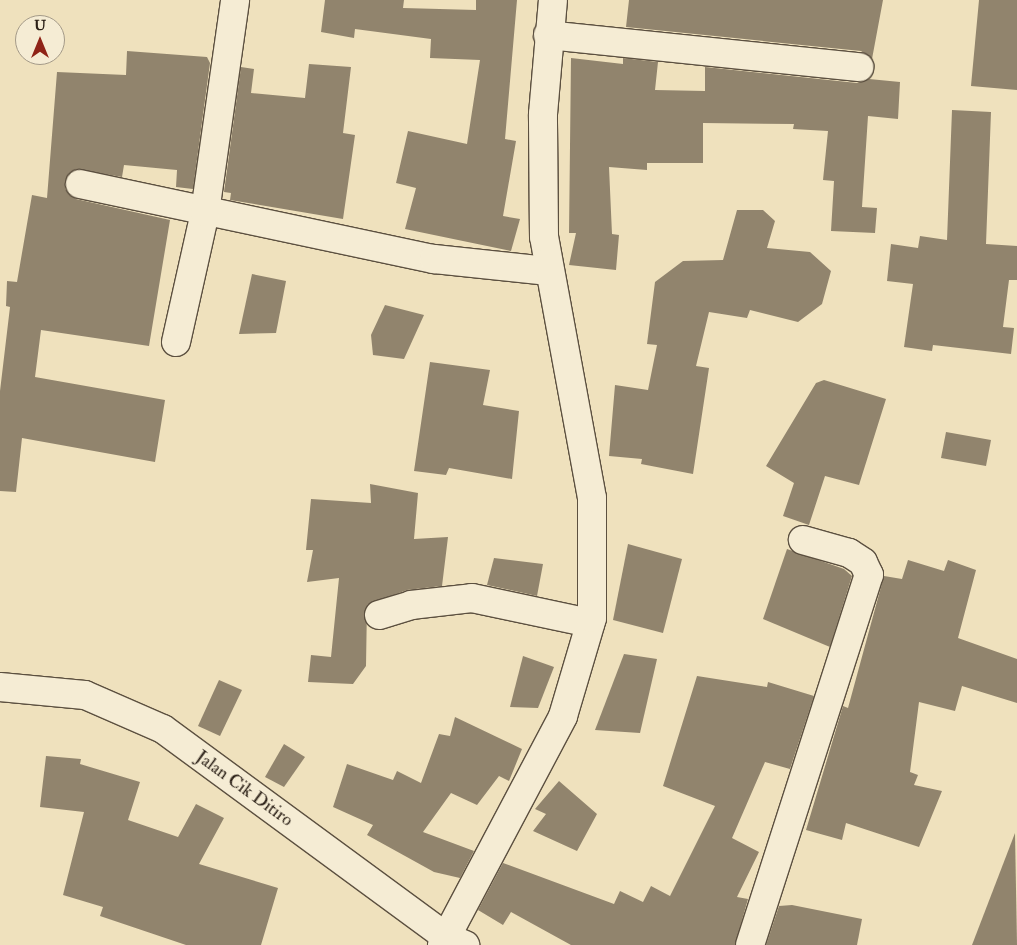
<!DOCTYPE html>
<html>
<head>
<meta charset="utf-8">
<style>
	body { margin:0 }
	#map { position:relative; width:1017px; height:945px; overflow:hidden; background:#efe1bd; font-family:"IM FELL Double Pica",serif }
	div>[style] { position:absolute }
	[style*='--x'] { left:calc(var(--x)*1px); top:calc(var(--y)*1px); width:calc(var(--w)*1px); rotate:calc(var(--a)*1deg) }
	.building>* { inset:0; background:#91846d }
	.roads { filter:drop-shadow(1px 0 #5c5040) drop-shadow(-1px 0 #5c5040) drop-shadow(0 1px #5c5040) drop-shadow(0 -1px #5c5040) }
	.minor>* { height:28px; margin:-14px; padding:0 14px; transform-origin:14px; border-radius:14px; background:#f5ecd4 }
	span { translate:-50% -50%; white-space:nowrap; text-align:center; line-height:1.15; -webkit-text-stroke:4px #f5ecd4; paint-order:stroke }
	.street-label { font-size:18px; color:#2b2017 }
	.north { position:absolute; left:15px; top:15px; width:50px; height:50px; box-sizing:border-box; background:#f5ecd4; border:1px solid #a49a88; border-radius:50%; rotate:0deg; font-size:14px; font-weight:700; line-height:20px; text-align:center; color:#2b2017 }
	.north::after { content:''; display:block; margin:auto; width:18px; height:22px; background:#8f2418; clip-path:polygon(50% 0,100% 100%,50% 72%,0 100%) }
</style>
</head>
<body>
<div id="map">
	<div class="building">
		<div style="clip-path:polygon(325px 0,404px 0,403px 8px,476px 10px,476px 0,517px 0,505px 139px,516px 141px,503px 216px,520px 219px,511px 251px,405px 229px,416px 188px,396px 183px,408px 131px,467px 144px,480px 60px,430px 58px,431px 39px,355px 29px,354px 38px,321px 32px)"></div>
		<div style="clip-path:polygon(629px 0,883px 0,872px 59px,861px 51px,626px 27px)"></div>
		<div style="clip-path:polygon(979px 0,1017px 0,1017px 90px,971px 86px)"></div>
		<div style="clip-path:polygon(127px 51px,207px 57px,210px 63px,193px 189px,176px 187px,177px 170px,124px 165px,122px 177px,76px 169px,65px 180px,65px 189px,76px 199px,170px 220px,149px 346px,41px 330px,35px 377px,165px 400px,155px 462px,22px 438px,16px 492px,0 491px,0 391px,10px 307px,6px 306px,7px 281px,17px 282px,32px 195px,47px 198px,57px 72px,126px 75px)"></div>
		<div style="clip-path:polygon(571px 58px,623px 64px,623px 58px,658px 62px,655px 90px,705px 91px,705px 67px,857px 83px,869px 79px,900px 82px,898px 119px,868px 116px,862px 207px,877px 208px,875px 233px,831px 231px,834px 181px,823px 180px,828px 131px,793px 129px,794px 124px,703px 123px,703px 163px,647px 163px,647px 170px,609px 167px,612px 234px,619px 235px,616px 270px,569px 265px,576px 233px,569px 233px)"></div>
		<div style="clip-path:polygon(309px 64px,351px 67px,343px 133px,355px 135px,343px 219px,230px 200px,231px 193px,224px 192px,241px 67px,254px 69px,251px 93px,305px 98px)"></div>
		<div style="clip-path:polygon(952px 110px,991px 112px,986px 244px,1017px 246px,1017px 280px,1009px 280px,1003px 327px,1014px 328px,1011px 354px,933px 345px,932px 351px,904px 347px,913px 284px,887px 281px,891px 244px,918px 248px,920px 236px,947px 240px)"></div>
		<div style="clip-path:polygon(737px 210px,763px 210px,775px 221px,767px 248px,810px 252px,831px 271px,822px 304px,798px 322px,750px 310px,747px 318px,709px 312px,696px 366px,709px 368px,693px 474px,641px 464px,642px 459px,609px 456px,615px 385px,648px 390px,657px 345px,647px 344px,655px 282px,683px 261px,723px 260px)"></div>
		<div style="clip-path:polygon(252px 274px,286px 281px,276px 333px,239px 334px)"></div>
		<div style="clip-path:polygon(385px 305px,424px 315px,404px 359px,373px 355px,371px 335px)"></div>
		<div style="clip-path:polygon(430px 362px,490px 370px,483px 405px,519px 411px,512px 479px,449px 468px,446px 475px,414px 471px)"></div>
		<div style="clip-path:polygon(824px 380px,886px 399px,859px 485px,825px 476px,809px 525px,783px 516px,794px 483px,766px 466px,816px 383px)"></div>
		<div style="clip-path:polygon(946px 432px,991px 440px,986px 466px,941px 458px)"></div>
		<div style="clip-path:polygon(370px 484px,418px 493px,414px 539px,448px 537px,442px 586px,407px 590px,367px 605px,366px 666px,353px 684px,308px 682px,311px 655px,331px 657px,339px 578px,307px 582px,313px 550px,306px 550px,311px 499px,371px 503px)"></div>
		<div style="clip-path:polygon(628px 544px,682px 559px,663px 633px,613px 620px)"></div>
		<div style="clip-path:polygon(787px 549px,844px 569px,852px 576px,830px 647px,763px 619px)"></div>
		<div style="clip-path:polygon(494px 558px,543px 564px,537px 596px,487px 585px)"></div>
		<div style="clip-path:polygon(908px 560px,944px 571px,948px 560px,976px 570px,958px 638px,1017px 659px,1017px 703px,962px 686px,955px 711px,919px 702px,910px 772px,918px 775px,914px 785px,942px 791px,919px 847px,846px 823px,842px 840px,806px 830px,843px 706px,848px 708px,884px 576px,902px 579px)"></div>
		<div style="clip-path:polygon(624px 654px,657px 659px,640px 733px,595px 730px)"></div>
		<div style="clip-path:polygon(523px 656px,554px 667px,538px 708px,510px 707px)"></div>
		<div style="clip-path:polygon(697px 676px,767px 687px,768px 682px,814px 696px,790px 769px,765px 762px,732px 838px,759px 852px,737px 897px,748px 899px,735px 945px,571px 945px,511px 912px,503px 925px,478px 910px,503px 863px,614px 904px,620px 891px,643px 902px,651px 886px,670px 896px,715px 806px,663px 786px)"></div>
		<div style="clip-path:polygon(219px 680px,242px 690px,220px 736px,198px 726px)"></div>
		<div style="clip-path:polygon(455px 717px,522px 749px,509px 781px,499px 776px,477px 805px,451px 793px,423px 832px,474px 851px,460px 878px,434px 872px,367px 835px,373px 825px,333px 807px,347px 764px,393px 780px,397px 771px,421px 783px,439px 734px,450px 736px)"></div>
		<div style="clip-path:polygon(284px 744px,305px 757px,284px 787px,265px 777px)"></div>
		<div style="clip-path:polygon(46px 756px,81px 759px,80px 764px,140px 782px,128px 820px,178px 837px,196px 804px,224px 818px,199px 864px,278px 888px,261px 945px,186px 945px,100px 916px,103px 907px,63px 895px,84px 812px,40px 807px)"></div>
		<div style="clip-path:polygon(559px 781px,597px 814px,577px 851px,533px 831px,546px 814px,535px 809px)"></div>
		<div style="clip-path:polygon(1015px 833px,1017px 945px,972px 945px)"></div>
		<div style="clip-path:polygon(792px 905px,862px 919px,857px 945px,766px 945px,779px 906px)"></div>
	</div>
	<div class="roads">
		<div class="minor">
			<div style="--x:548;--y:35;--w:313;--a:5.9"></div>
			<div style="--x:80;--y:184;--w:362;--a:12"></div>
			<div style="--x:434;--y:259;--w:116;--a:6"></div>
			<div style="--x:176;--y:342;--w:133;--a:-77.4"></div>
			<div style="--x:205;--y:212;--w:214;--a:-81.9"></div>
			<div style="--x:379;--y:615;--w:34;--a:-17"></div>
			<div style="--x:411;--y:605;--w:61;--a:-6.5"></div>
			<div style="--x:472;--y:598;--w:121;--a:12"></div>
			<div style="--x:0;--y:687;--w:85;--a:5.4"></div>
			<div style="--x:85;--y:695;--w:85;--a:23.6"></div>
			<div style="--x:163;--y:729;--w:351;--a:36.3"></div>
			<div style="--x:446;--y:937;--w:21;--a:23"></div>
			<div style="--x:442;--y:945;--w:259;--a:-62.1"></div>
			<div style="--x:563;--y:716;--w:102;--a:-73.5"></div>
			<div style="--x:592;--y:618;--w:120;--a:-90"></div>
			<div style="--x:592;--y:498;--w:265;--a:-100.4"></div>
			<div style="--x:544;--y:237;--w:123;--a:-90.5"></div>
			<div style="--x:543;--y:114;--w:114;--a:-85"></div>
			<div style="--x:750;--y:945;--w:389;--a:-72.2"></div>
			<div style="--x:869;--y:575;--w:14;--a:-115"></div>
			<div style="--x:863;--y:562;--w:17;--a:-147"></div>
			<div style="--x:849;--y:553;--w:48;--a:-164.2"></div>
		</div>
	</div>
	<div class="street-label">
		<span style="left:244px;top:789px;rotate:36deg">Jalan Cik Ditiro</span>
	</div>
	<div class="north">U</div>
</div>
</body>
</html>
